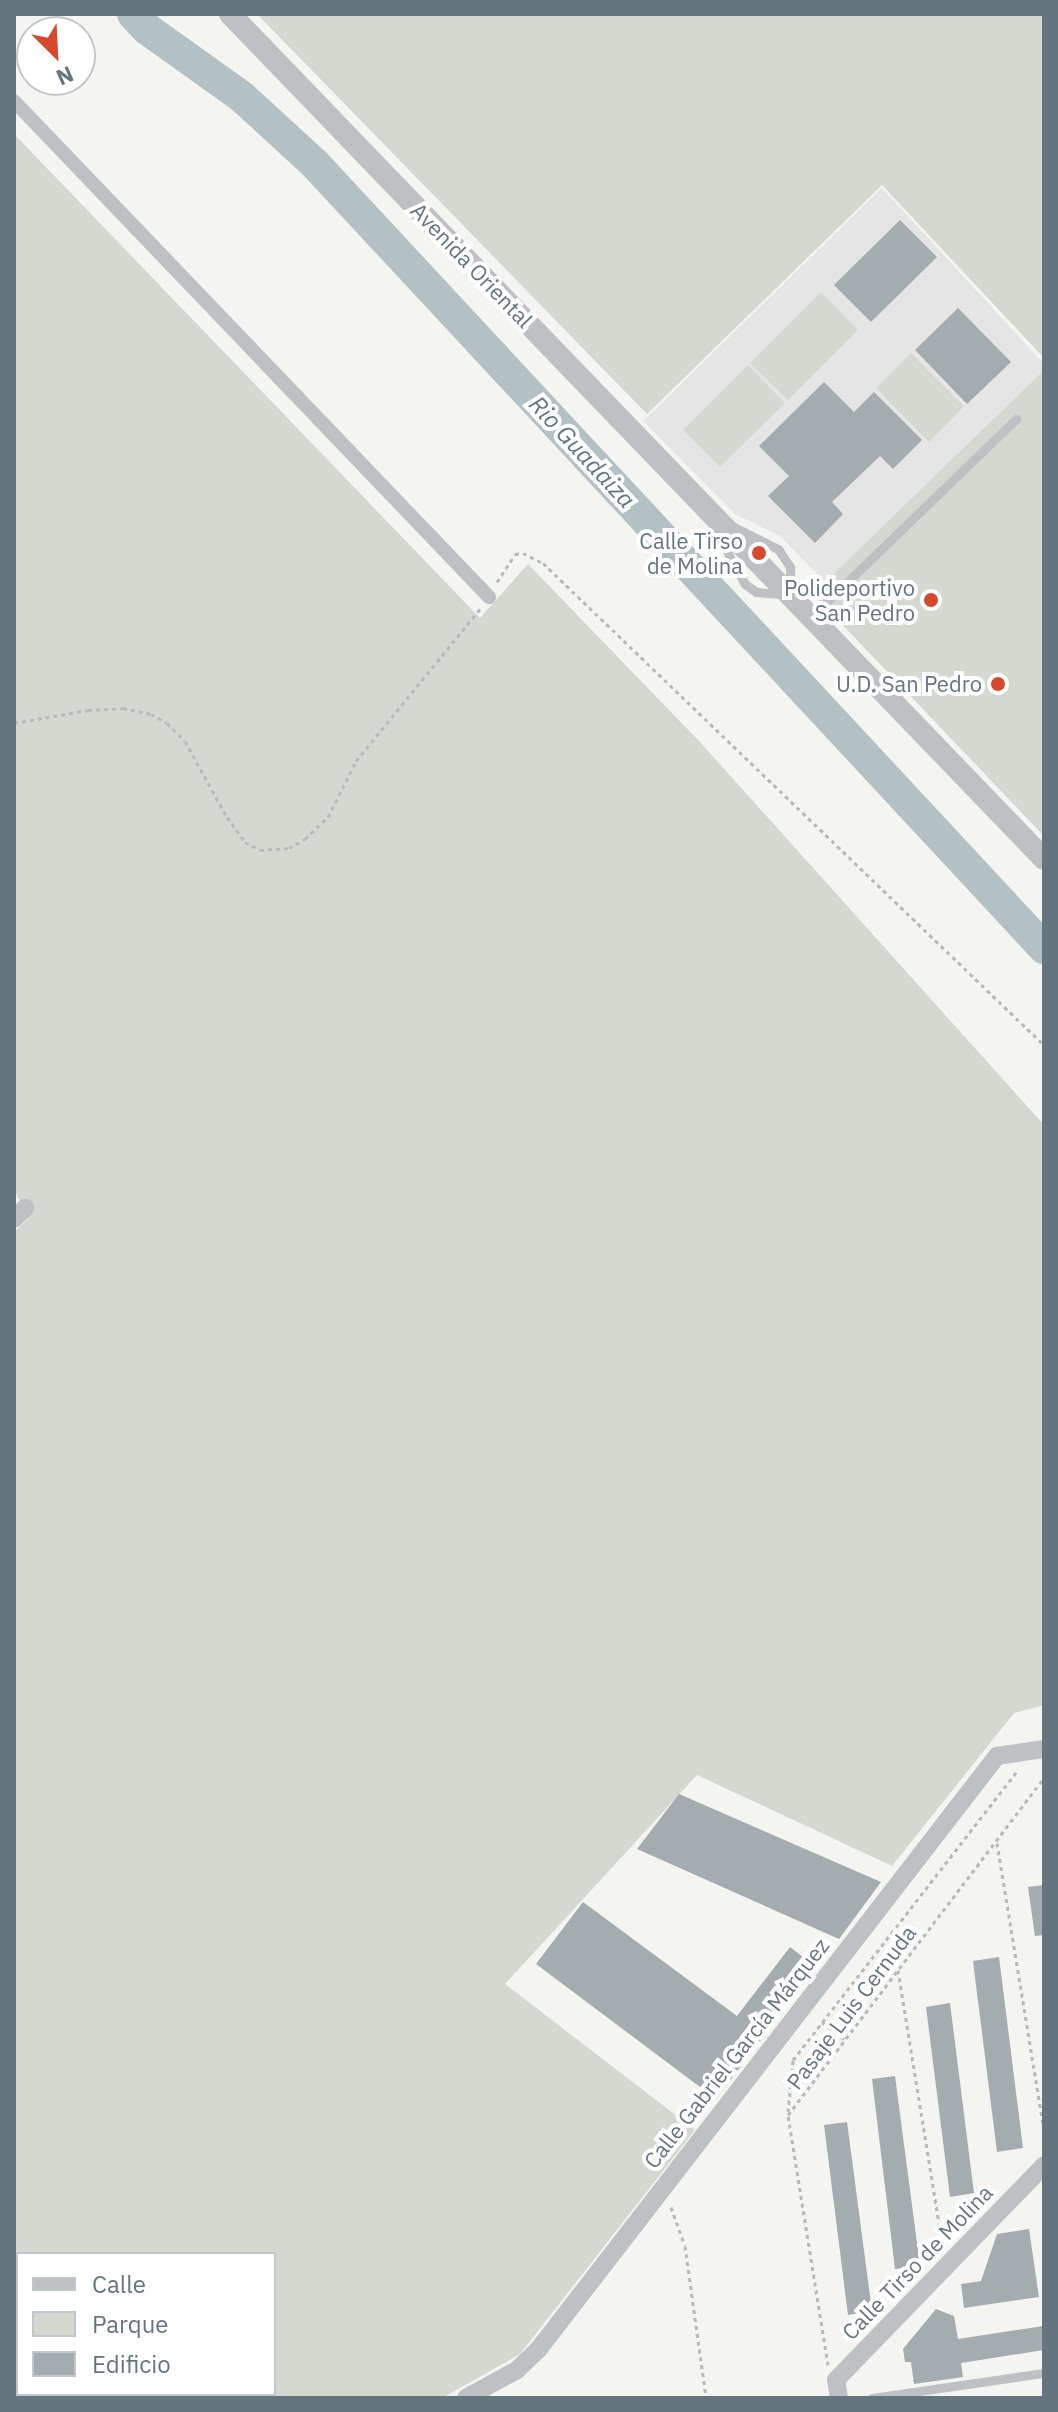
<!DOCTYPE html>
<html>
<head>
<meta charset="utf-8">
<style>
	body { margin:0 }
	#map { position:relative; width:1058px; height:2412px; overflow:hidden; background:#f4f4f0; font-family:"IBM Plex Sans",sans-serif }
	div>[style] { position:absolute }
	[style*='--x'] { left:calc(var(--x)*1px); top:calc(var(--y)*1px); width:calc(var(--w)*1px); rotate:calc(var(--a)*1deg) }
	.built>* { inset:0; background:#e4e5e4 }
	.green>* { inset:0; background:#d3d9d0 }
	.river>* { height:32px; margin:-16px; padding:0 16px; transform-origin:16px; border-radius:16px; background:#b4c1c4 }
	.building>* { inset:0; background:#a4acb0 }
	.path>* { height:3px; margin-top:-1.5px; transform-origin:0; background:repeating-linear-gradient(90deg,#b7babc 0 4px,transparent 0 8px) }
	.service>* { height:9px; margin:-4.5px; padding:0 4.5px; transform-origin:4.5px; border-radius:4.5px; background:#bdc1c4 }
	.pedestrian>* { height:14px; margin:-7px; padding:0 7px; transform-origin:7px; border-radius:7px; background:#bdc1c4 }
	.minor>* { height:18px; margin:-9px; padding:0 9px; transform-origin:9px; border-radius:9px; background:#bdc1c4 }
	.tertiary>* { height:22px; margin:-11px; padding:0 11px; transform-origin:11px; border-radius:11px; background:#bdc1c4 }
	.dots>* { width:22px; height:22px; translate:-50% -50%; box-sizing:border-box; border:4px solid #fff; border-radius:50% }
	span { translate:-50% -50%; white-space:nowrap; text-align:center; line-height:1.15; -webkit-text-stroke:8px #fff; paint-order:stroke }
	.street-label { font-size:22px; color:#65757f }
	.poi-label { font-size:22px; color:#65757f }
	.right { translate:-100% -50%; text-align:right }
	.water-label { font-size:24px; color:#60777d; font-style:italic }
	.frame { position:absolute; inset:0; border:16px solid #65757f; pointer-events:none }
	.legend { position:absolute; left:16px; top:2252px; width:260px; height:144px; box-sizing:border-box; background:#fff; border:2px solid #c1c8cc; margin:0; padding:10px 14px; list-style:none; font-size:24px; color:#65757f }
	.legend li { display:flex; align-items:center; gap:16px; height:40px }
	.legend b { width:40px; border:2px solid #c1c8cc }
	.north { position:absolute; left:16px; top:16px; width:80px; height:80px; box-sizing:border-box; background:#fff; border:2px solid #c1c8cc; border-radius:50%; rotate:156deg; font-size:22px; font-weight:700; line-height:32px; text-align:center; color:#65757f }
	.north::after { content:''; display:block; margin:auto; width:28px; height:36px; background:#d7492d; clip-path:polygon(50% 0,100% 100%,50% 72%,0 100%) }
</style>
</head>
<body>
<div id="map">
	<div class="built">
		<div style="clip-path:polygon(882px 188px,1044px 364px,1044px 370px,826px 583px,780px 536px,735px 514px,643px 421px)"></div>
	</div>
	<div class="green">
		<div style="clip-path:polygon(257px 14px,1044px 14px,1044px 358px,882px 185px,647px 414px)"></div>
		<div style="clip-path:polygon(evenodd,14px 134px,480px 618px,528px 564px,699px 741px,1044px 1125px,1044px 1705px,1014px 1713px,892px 1866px,697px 1775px,505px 1984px,695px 2130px,520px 2354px,442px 2398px,14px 2398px,14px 1232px,28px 1219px,14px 1189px,14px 134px,18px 2254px,274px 2254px,274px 2394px,18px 2394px,18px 2254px)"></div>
		<div style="clip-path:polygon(821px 292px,858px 330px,788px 400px,750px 363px)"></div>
		<div style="clip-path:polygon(911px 353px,964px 406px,929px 442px,876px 388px)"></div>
		<div style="clip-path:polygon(748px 365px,785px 403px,720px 467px,683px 430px)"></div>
		<div style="clip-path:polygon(1044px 370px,1044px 836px,813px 594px)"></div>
	</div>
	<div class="river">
		<div style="--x:133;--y:14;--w:21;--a:47"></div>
		<div style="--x:147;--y:29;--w:117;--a:35.6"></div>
		<div style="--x:242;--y:97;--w:98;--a:42.5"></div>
		<div style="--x:314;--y:163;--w:1072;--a:47.08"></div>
	</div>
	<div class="building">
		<div style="clip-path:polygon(900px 220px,937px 257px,871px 322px,834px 285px)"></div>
		<div style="clip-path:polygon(958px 308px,1011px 362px,967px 404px,915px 350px)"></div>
		<div style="clip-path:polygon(824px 382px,854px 412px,874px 392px,922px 440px,893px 469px,880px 456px,832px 502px,843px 514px,815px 543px,768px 496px,789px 476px,759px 446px)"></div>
		<div style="clip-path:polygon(679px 1794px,881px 1882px,839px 1939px,637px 1849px)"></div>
		<div style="clip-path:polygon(1044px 1885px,1044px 1935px,1035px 1936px,1028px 1887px)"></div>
		<div style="clip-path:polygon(583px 1902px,737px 2016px,790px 1947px,816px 1967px,716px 2099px,536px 1964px)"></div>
		<div style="clip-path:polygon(999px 1957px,1023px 2148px,997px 2152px,973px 1961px)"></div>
		<div style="clip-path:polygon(950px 2003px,974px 2193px,950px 2197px,926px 2007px)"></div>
		<div style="clip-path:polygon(895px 2076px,920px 2266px,895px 2269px,872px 2079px)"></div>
		<div style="clip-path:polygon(847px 2122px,872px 2311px,848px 2315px,824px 2125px)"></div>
		<div style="clip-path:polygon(1029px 2229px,1039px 2297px,964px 2308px,961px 2284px,981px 2281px,997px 2234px)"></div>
		<div style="clip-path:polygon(936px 2309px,954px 2316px,958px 2339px,1043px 2326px,1044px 2350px,961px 2363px,963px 2377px,914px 2384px,911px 2362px,905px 2362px,903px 2349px)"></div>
	</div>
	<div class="path">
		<div style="--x:497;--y:582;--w:33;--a:-57"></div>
		<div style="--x:515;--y:554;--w:8;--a:-7"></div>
		<div style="--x:523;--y:553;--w:22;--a:27"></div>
		<div style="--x:543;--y:563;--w:695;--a:43.89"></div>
		<div style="--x:14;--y:723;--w:75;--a:-10"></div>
		<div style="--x:88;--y:710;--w:35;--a:-3"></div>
		<div style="--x:123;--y:708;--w:29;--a:12"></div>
		<div style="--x:151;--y:714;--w:18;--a:29"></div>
		<div style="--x:167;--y:723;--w:25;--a:45"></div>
		<div style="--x:185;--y:741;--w:87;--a:61.1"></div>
		<div style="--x:227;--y:817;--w:31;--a:54"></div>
		<div style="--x:245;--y:842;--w:17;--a:28"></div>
		<div style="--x:260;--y:850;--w:29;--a:-4"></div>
		<div style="--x:289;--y:848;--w:18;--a:-29"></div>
		<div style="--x:305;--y:839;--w:32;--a:-44"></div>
		<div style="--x:328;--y:817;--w:63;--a:-63.4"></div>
		<div style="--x:356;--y:761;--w:198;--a:-50.8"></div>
		<div style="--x:997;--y:1843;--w:291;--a:80.7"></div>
		<div style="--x:898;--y:1970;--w:277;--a:80.8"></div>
		<div style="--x:822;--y:2022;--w:28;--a:38"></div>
		<div style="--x:788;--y:2112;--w:52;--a:-84.5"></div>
		<div style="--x:793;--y:2060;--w:364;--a:-52.2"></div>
		<div style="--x:671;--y:2207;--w:41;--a:70.3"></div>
		<div style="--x:685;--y:2246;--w:153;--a:82.1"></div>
		<div style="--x:828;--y:2365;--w:253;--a:-99.1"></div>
		<div style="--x:788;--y:2115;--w:423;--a:-52.8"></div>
	</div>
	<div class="service">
		<div style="--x:714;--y:517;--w:72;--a:26.6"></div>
		<div style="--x:778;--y:549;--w:22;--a:56"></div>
		<div style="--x:790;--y:567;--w:28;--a:88"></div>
		<div style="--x:791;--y:595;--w:35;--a:-175"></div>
		<div style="--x:756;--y:592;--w:14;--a:-144"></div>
		<div style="--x:745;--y:584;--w:30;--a:-120"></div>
		<div style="--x:730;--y:558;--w:44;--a:-111.3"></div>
		<div style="--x:812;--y:616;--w:284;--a:-44"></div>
		<div style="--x:872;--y:2398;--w:174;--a:-8.3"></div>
	</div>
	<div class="pedestrian">
		<div style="--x:14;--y:101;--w:687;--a:46.24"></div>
	</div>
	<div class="minor">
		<div style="--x:14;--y:1219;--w:16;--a:-45"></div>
		<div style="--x:466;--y:2398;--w:58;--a:-28.8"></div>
		<div style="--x:517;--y:2370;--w:29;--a:-44"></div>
		<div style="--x:538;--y:2350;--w:751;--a:-52.31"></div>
		<div style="--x:997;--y:1756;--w:48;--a:-8.5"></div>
		<div style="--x:839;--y:2398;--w:18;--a:-99"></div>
		<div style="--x:836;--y:2380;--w:299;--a:-45.9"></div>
	</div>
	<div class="tertiary">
		<div style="--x:230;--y:14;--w:1173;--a:46.07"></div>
	</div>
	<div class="dots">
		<div style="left:759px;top:553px;background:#d7492d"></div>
		<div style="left:931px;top:600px;background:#d7492d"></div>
		<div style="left:998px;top:684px;background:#d7492d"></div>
	</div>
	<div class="street-label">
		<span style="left:472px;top:265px;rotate:46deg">Avenida Oriental</span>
		<span style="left:851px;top:2007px;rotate:-53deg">Pasaje Luis Cernuda</span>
		<span style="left:736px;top:2053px;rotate:-52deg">Calle Gabriel García Márquez</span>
		<span style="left:917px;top:2262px;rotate:-46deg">Calle Tirso de Molina</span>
	</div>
	<div class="poi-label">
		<span class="right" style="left:743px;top:553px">Calle Tirso<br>de Molina</span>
		<span class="right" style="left:915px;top:600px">Polideportivo<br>San Pedro</span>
		<span class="right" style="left:982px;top:684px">U.D. San Pedro</span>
	</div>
	<div class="water-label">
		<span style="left:582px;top:452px;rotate:47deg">Rio Guadaiza</span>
	</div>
	<div class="frame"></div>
	<ul class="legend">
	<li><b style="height:10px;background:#bdc1c4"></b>Calle</li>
	<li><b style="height:22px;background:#d3d9d0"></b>Parque</li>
	<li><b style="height:22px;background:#a4acb0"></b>Edificio</li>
	</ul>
	<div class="north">N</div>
</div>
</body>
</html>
